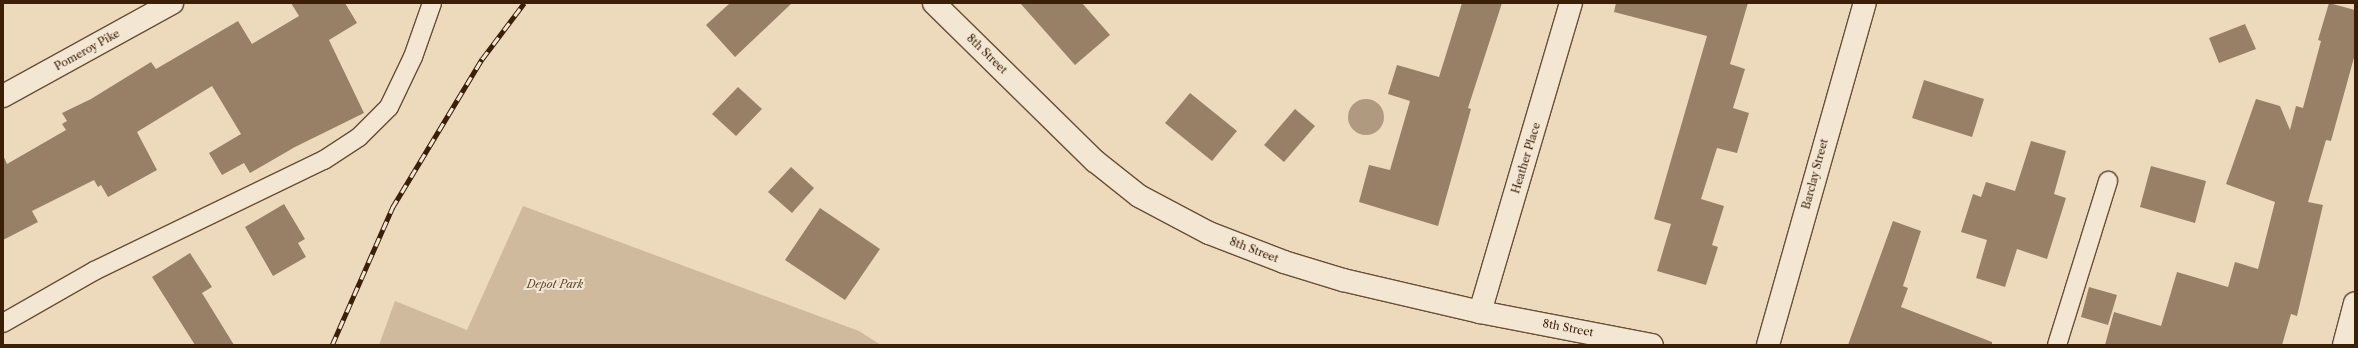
<!DOCTYPE html>
<html>
<head>
<meta charset="utf-8">
<style>
	body { margin:0 }
	#map { position:relative; width:2358px; height:348px; overflow:hidden; background:#eddabd; font-family:"Libre Caslon Text",serif }
	div>[style] { position:absolute }
	[style*='--x'] { left:calc(var(--x)*1px); top:calc(var(--y)*1px); width:calc(var(--w)*1px); rotate:calc(var(--a)*1deg) }
	.green>* { inset:0; background:#cfba9e }
	.water>* { inset:0; background:#b09a7f }
	.round { border-radius:50% }
	.building>* { inset:0; background:#988066 }
	.roads { filter:drop-shadow(1px 0 #684e34) drop-shadow(-1px 0 #684e34) drop-shadow(0 1px #684e34) drop-shadow(0 -1px #684e34) }
	.service>* { height:18px; margin:-9px; padding:0 9px; transform-origin:9px; border-radius:9px; background:#f3e7d4 }
	.minor>* { height:22px; margin:-11px; padding:0 11px; transform-origin:11px; border-radius:11px; background:#f3e7d4 }
	.rail>* { height:4.5px; margin-top:-2.25px; transform-origin:0; background:repeating-linear-gradient(90deg,#f3e7d4 0 9px,#3b1f07 0 18px); box-sizing:border-box; border-block:1px solid #3b1f07 }
	span { translate:-50% -50%; white-space:nowrap; text-align:center; line-height:1.15; -webkit-text-stroke:4px #f3e7d4; paint-order:stroke }
	.street-label { font-size:11px; color:#3b1f07 }
	.park-label { font-size:11px; color:#60462d; font-style:italic }
	.frame { position:absolute; inset:0; border:4px solid #3b1f07; pointer-events:none }
</style>
</head>
<body>
<div id="map">
	<div class="green">
		<div style="clip-path:polygon(523px 206px,859px 331px,881px 345px,379px 345px,395px 301px,467px 330px)"></div>
	</div>
	<div class="water">
		<div class="round" style="left:1348px;top:99px;width:36px;height:36px"></div>
	</div>
	<div class="building">
		<div style="clip-path:polygon(291px 3px,345px 3px,357px 23px,329px 40px,364px 113px,295px 147px,250px 173px,244px 163px,222px 175px,209px 153px,241px 134px,212px 86px,137px 132px,157px 170px,108px 197px,101px 185px,98px 187px,94px 180px,32px 211px,38px 222px,3px 240px,3px 155px,7px 164px,66px 130px,62px 124px,67px 121px,62px 113px,91px 99px,151px 62px,156px 69px,238px 21px,252px 44px,299px 16px)"></div>
		<div style="clip-path:polygon(730px 3px,792px 3px,735px 57px,706px 25px)"></div>
		<div style="clip-path:polygon(1020px 3px,1082px 3px,1110px 35px,1075px 65px)"></div>
		<div style="clip-path:polygon(1462px 3px,1502px 3px,1468px 108px,1471px 109px,1438px 226px,1359px 202px,1369px 165px,1390px 170px,1410px 101px,1388px 94px,1397px 65px,1439px 77px)"></div>
		<div style="clip-path:polygon(1616px 3px,1748px 3px,1730px 64px,1745px 69px,1733px 108px,1749px 113px,1737px 153px,1717px 148px,1701px 199px,1724px 206px,1712px 245px,1718px 247px,1706px 285px,1657px 271px,1671px 224px,1654px 219px,1707px 36px,1614px 12px)"></div>
		<div style="clip-path:polygon(2329px 3px,2355px 10px,2355px 54px,2331px 141px,2326px 140px,2308px 202px,2323px 205px,2297px 316px,2291px 314px,2282px 345px,2105px 345px,2114px 312px,2161px 326px,2177px 272px,2228px 287px,2235px 262px,2258px 269px,2275px 202px,2226px 184px,2256px 99px,2280px 106px,2290px 130px,2296px 106px,2303px 108px,2321px 41px,2318px 40px)"></div>
		<div style="clip-path:polygon(2245px 24px,2256px 49px,2219px 63px,2209px 38px)"></div>
		<div style="clip-path:polygon(1924px 80px,1984px 99px,1972px 137px,1912px 118px)"></div>
		<div style="clip-path:polygon(738px 87px,762px 109px,736px 136px,712px 114px)"></div>
		<div style="clip-path:polygon(1190px 93px,1237px 131px,1212px 161px,1165px 123px)"></div>
		<div style="clip-path:polygon(1295px 109px,1315px 126px,1284px 162px,1264px 145px)"></div>
		<div style="clip-path:polygon(2031px 141px,2066px 151px,2054px 194px,2066px 198px,2047px 259px,2017px 249px,2005px 287px,1976px 278px,1987px 240px,1961px 232px,1973px 194px,1981px 197px,1986px 182px,2015px 191px)"></div>
		<div style="clip-path:polygon(2151px 166px,2206px 181px,2195px 223px,2140px 207px)"></div>
		<div style="clip-path:polygon(791px 167px,814px 188px,792px 213px,768px 192px)"></div>
		<div style="clip-path:polygon(284px 204px,305px 239px,298px 243px,306px 257px,273px 276px,245px 227px)"></div>
		<div style="clip-path:polygon(820px 208px,880px 249px,845px 300px,785px 260px)"></div>
		<div style="clip-path:polygon(1893px 221px,1921px 231px,1903px 286px,1908px 288px,1901px 307px,1992px 342px,1992px 345px,1848px 345px)"></div>
		<div style="clip-path:polygon(190px 253px,212px 287px,202px 293px,234px 345px,195px 345px,152px 277px)"></div>
		<div style="clip-path:polygon(2089px 287px,2117px 295px,2108px 325px,2081px 317px)"></div>
	</div>
	<div class="roads">
		<div class="service">
			<div style="--x:3;--y:323;--w:105;--a:-29.7"></div>
			<div style="--x:94;--y:271;--w:255;--a:-25.8"></div>
			<div style="--x:324;--y:160;--w:42;--a:-33.3"></div>
			<div style="--x:359;--y:137;--w:42;--a:-45"></div>
			<div style="--x:389;--y:107;--w:55;--a:-64.4"></div>
			<div style="--x:413;--y:57;--w:57;--a:-70.6"></div>
			<div style="--x:2057;--y:345;--w:172;--a:-72.7"></div>
		</div>
		<div class="minor">
			<div style="--x:934;--y:3;--w:226;--a:44.5"></div>
			<div style="--x:1095;--y:161;--w:56;--a:38.5"></div>
			<div style="--x:1139;--y:196;--w:79;--a:27.9"></div>
			<div style="--x:1209;--y:233;--w:80;--a:21.1"></div>
			<div style="--x:1284;--y:262;--w:62;--a:17"></div>
			<div style="--x:1343;--y:280;--w:141;--a:13.1"></div>
			<div style="--x:1480;--y:312;--w:175;--a:10.9"></div>
			<div style="--x:3;--y:96;--w:193;--a:-28.8"></div>
			<div style="--x:1480;--y:312;--w:322;--a:-73.6"></div>
			<div style="--x:1768;--y:345;--w:355;--a:-74.2"></div>
			<div style="--x:2344;--y:345;--w:43;--a:-75.3"></div>
		</div>
	</div>
	<div class="rail">
		<div style="--x:332;--y:345;--w:150;--a:-66.3"></div>
		<div style="--x:392;--y:208;--w:174;--a:-58.9"></div>
		<div style="--x:482;--y:59;--w:70;--a:-53.1"></div>
	</div>
	<div class="street-label">
		<span style="left:87px;top:50px;rotate:-29deg">Pomeroy Pike</span>
		<span style="left:987px;top:54px;rotate:44deg">8th Street</span>
		<span style="left:1526px;top:158px;rotate:-73deg">Heather Place</span>
		<span style="left:1815px;top:174px;rotate:-75deg">Barclay Street</span>
		<span style="left:1254px;top:250px;rotate:21deg">8th Street</span>
		<span style="left:1568px;top:328px;rotate:11deg">8th Street</span>
	</div>
	<div class="park-label">
		<span style="left:555px;top:284px">Depot Park</span>
	</div>
	<div class="frame"></div>
</div>
</body>
</html>
